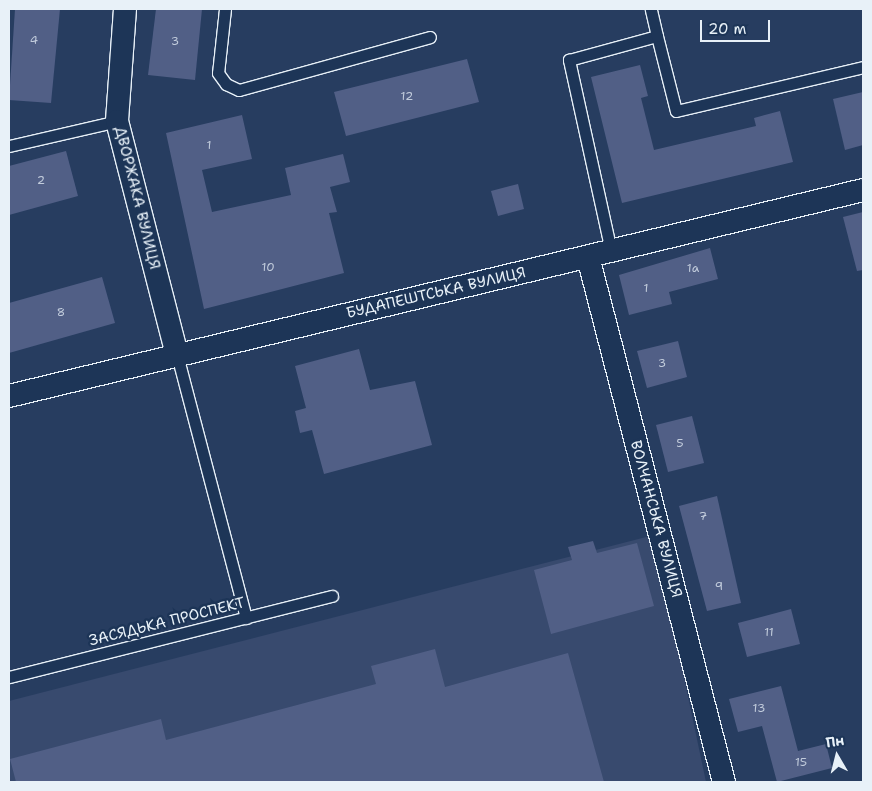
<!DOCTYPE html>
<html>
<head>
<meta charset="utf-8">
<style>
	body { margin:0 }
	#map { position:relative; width:872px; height:791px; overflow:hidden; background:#273d60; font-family:"Shantell Sans",sans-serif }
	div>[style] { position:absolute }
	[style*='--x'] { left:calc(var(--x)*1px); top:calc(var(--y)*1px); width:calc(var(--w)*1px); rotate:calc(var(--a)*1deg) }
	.built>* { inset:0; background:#384a6e }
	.building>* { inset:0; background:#515f86 }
	.roads { filter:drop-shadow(1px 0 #e8f1f8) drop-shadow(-1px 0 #e8f1f8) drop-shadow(0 1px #e8f1f8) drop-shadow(0 -1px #e8f1f8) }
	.service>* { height:11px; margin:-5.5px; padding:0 5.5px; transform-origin:5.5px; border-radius:5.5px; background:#1d3557 }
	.minor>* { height:22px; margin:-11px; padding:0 11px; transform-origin:11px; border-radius:11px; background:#1d3557 }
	span { translate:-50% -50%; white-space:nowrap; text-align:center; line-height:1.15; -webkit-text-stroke:5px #1d3557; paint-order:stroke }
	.number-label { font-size:12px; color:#c2ccdc }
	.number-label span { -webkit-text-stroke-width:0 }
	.street-label { font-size:15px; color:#e8f1f8 }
	.frame { position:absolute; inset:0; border:10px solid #e8f1f8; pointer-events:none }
	.north { position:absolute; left:812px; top:731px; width:50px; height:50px; -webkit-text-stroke:4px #1d3557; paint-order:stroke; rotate:352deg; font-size:14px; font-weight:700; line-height:20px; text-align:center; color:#e8f1f8 }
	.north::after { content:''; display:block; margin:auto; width:18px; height:22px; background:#e8f1f8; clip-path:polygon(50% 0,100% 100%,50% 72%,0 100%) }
	.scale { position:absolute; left:700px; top:20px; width:70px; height:22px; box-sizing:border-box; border:2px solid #e8f1f8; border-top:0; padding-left:6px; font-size:15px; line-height:18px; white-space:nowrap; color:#e8f1f8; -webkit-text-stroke:4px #1d3557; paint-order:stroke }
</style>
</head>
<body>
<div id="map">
	<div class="built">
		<div style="clip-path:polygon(654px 535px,706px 782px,9px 782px,9px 701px)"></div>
	</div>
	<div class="building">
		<div style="clip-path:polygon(15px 9px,60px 9px,51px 103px,9px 100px)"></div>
		<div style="clip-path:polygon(156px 9px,202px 9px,195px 80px,148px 75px)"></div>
		<div style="clip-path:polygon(467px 59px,479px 102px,346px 136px,334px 92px)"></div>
		<div style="clip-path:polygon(640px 65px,648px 96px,641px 98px,654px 150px,756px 126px,754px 118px,780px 111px,793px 162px,622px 203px,591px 77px)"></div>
		<div style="clip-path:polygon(863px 92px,863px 145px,845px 150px,833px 99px)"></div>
		<div style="clip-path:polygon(242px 115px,252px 159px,202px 170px,212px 212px,291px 195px,285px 168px,343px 154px,350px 182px,330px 187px,337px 212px,329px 213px,344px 273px,204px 309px,166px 133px)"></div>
		<div style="clip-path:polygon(66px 151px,78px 196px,9px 215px,9px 166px)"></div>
		<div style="clip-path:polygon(518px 184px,524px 209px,498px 216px,491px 191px)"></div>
		<div style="clip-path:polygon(863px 212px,863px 270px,857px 271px,843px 217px)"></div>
		<div style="clip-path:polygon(710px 248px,718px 279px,669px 292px,672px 304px,629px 315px,619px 275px)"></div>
		<div style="clip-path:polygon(102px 277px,115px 323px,9px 353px,9px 303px)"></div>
		<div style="clip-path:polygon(678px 341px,687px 377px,647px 388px,637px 351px)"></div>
		<div style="clip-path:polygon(359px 349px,370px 390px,415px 381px,432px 445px,324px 474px,312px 430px,300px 433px,295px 411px,306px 408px,295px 366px)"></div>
		<div style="clip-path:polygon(692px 416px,704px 463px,668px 472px,656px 425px)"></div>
		<div style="clip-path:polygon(717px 496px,741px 603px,707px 611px,679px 506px)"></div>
		<div style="clip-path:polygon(593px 541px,597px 553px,637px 543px,654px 606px,551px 634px,534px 570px,572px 560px,568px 547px)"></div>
		<div style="clip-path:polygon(791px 609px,800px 644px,747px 657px,738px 623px)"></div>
		<div style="clip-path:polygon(435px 649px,445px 687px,568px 653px,604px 782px,16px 782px,10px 759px,161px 719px,166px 740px,376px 684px,371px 666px)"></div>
		<div style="clip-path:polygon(781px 686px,798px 751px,826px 744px,832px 768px,777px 782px,762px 726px,738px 732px,729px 699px)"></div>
	</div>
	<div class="roads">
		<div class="service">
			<div style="--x:225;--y:9;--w:64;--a:96.2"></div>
			<div style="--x:218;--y:73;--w:14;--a:54"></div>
			<div style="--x:226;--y:84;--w:14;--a:25"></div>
			<div style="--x:239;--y:90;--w:198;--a:-15.5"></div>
			<div style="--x:657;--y:36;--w:77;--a:75.8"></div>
			<div style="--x:676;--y:111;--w:192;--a:-13.2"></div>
			<div style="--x:9;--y:146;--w:111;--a:-13"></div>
			<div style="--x:611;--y:251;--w:196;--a:-102.4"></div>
			<div style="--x:569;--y:60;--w:91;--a:-15.3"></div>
			<div style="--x:657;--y:36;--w:28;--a:-103"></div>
			<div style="--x:177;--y:355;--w:272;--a:75.3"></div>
			<div style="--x:9;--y:677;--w:333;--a:-14.1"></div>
		</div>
		<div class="minor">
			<div style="--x:125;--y:9;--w:112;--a:94.1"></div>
			<div style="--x:117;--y:121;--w:242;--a:75.6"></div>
			<div style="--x:588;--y:257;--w:542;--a:75.48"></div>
			<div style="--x:9;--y:396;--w:878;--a:-13.56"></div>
		</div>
	</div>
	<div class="number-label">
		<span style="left:34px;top:41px">4</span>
		<span style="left:175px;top:42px">3</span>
		<span style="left:407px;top:97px">12</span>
		<span style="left:209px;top:146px">1</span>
		<span style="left:41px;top:181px">2</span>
		<span style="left:268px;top:268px">10</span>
		<span style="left:693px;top:269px">1а</span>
		<span style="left:646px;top:289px">1</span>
		<span style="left:61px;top:313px">8</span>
		<span style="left:662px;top:364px">3</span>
		<span style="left:680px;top:444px">5</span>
		<span style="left:703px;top:517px">7</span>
		<span style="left:719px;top:587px">9</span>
		<span style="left:769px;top:633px">11</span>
		<span style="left:759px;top:709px">13</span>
		<span style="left:801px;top:763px">15</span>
	</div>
	<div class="street-label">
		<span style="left:137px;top:198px;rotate:76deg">ДВОРЖАКА ВУЛИЦЯ</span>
		<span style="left:436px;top:293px;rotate:-13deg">БУДАПЕШТСЬКА ВУЛИЦЯ</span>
		<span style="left:656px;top:519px;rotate:75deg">ВОЛЧАНСЬКА ВУЛИЦЯ</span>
		<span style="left:167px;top:622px;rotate:-14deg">ЗАСЯДЬКА ПРОСПЕКТ</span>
	</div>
	<div class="frame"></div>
	<div class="north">Пн</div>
	<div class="scale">20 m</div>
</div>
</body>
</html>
